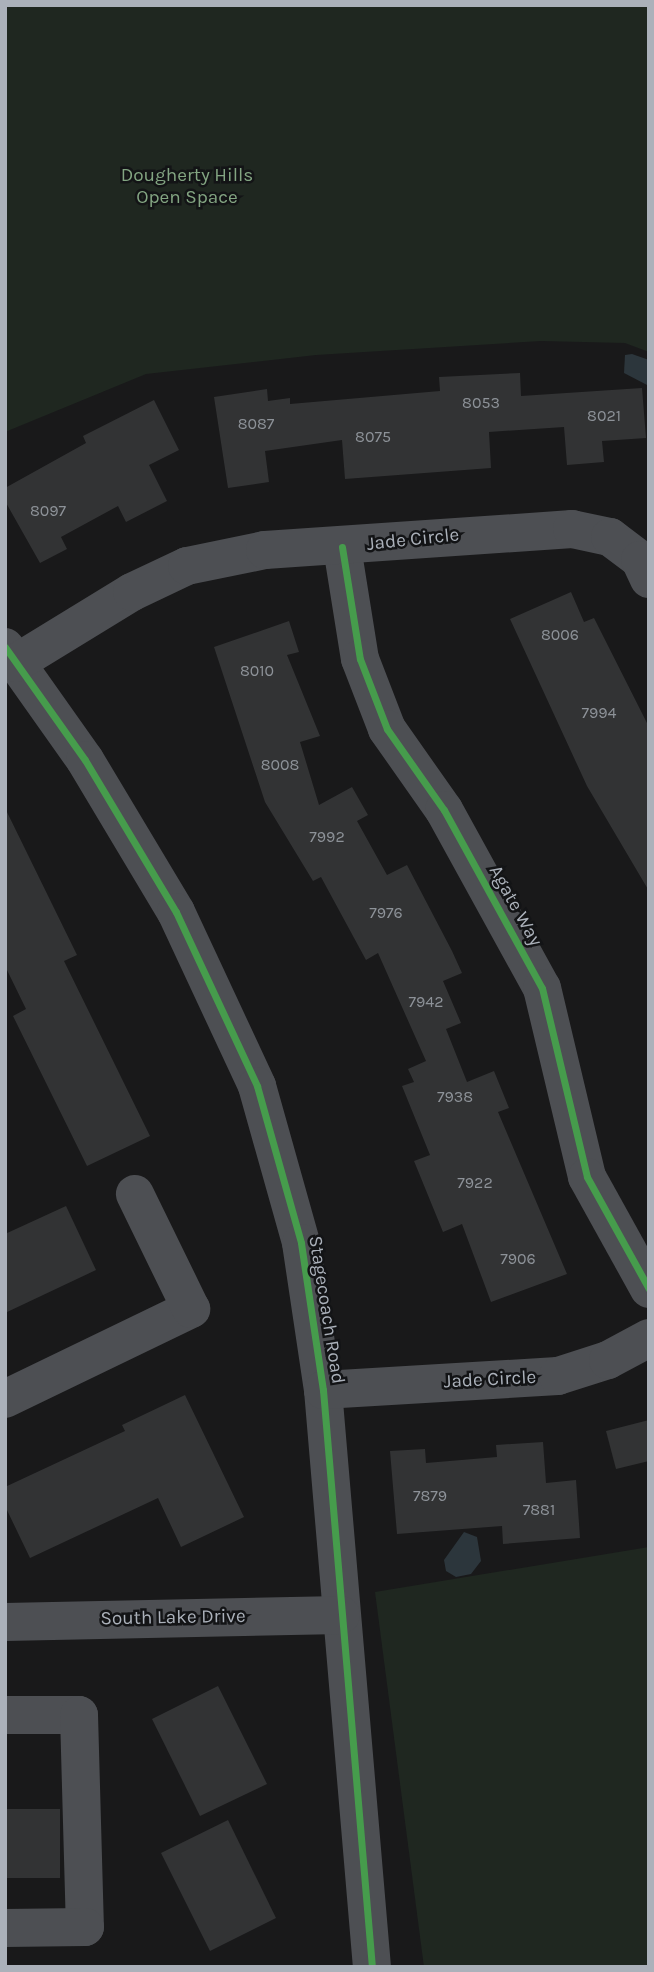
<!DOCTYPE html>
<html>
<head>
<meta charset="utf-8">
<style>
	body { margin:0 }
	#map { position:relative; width:654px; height:1972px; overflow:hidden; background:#19191a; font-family:Karla,sans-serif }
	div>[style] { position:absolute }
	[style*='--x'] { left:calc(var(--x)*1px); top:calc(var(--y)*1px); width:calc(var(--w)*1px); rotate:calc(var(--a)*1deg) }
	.green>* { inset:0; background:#1f2720 }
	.water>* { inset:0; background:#2c363c }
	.building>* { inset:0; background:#323334 }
	.minor>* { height:38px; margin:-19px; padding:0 19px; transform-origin:19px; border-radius:19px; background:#4d4f53 }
	.cycleway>* { height:7px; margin:-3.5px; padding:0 3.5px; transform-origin:3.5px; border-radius:3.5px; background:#469c4c }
	span { translate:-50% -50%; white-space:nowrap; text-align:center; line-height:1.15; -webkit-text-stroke:5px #131416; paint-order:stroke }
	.number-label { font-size:16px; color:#8d9298 }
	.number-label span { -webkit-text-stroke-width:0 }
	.park-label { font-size:19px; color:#83a582 }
	.street-label { font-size:19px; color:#abb1ba }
	.frame { position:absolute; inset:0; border:7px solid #abb1ba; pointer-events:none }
</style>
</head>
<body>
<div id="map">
	<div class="green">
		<div style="clip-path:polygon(5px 5px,649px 5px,649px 352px,625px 343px,541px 341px,316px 355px,146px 374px,5px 432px)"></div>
		<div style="clip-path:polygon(649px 1547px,649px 1967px,424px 1967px,375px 1592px)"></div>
	</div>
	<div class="water">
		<div style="clip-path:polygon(632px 354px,649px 360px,649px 386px,624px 373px,625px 355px)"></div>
		<div style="clip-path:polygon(464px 1532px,477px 1537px,481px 1561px,471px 1574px,456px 1577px,446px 1571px,444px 1560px)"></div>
	</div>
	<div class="building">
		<div style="clip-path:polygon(520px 373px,521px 396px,642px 388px,646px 438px,602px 441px,604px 462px,567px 465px,564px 427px,489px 432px,491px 468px,345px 479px,342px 440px,265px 451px,269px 482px,228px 488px,214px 397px,267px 389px,268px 401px,290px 398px,290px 404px,440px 391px,439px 377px)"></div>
		<div style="clip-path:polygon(154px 400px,179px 450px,149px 465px,167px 501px,126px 522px,118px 506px,61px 537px,67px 549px,40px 563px,5px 501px,5px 488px,86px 443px,83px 436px)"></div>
		<div style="clip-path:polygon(571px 592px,584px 622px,594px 618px,649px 727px,649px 891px,587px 786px,510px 619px)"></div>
		<div style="clip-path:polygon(289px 621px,299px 652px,287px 655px,320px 736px,300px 742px,319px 805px,352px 787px,368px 815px,357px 821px,387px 875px,407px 865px,452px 951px,462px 973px,443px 981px,461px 1023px,446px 1029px,467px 1082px,494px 1071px,509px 1108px,498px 1112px,567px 1274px,491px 1302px,462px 1224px,443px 1232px,414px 1161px,430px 1155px,402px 1086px,414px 1082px,408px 1069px,426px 1061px,378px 953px,366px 960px,321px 877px,313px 881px,265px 802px,214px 647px)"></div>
		<div style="clip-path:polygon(5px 808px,77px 955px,64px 961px,150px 1136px,87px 1166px,13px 1016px,26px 1009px,5px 966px)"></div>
		<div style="clip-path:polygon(66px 1206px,96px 1270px,5px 1313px,5px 1234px)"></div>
		<div style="clip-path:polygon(185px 1395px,244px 1517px,181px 1547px,158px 1498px,30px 1558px,5px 1506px,5px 1487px,125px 1431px,122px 1425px)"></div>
		<div style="clip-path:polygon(649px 1420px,649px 1461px,616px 1469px,606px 1431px)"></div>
		<div style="clip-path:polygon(543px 1442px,546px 1483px,576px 1480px,580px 1538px,503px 1544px,502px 1526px,397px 1534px,390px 1451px,425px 1449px,426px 1463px,497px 1457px,496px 1445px)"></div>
		<div style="clip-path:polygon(218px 1686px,267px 1784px,200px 1816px,152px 1719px)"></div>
		<div style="clip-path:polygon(5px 1809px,60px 1809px,60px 1878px,5px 1878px)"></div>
		<div style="clip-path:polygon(228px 1820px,276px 1918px,210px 1951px,161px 1853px)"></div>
	</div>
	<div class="minor">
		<div style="--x:342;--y:547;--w:113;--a:80.9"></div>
		<div style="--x:360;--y:659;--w:75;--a:68.9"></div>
		<div style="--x:387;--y:729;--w:99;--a:54.9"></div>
		<div style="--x:444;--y:810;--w:203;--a:61.2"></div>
		<div style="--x:542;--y:988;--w:194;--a:76.6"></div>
		<div style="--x:587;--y:1177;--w:128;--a:61"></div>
		<div style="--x:5;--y:647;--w:138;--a:54.7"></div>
		<div style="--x:85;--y:760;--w:177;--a:59.1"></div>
		<div style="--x:176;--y:912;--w:192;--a:65"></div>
		<div style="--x:257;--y:1086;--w:163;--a:74.3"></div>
		<div style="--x:301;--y:1243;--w:149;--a:81.5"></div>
		<div style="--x:323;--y:1390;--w:579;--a:85.15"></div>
		<div style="--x:16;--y:663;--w:136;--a:-31.5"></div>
		<div style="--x:132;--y:592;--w:61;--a:-25.3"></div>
		<div style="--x:187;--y:566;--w:80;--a:-11.6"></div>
		<div style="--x:265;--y:550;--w:308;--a:-3.9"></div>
		<div style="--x:572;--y:529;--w:39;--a:12"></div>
		<div style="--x:610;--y:537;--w:38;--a:37"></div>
		<div style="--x:640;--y:560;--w:21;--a:65"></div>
		<div style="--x:323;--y:1390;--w:235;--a:-3.4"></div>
		<div style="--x:558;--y:1376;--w:52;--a:-17.7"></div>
		<div style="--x:608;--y:1360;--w:47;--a:-28.2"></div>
		<div style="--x:5;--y:1399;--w:207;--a:-25.8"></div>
		<div style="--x:191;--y:1309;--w:128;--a:-116"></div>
		<div style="--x:5;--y:1622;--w:336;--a:-1.2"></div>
		<div style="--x:5;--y:1715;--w:74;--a:0"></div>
		<div style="--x:79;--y:1715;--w:212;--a:88.4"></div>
		<div style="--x:85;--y:1927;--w:80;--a:179.3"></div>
	</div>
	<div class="cycleway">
		<div style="--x:342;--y:547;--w:113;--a:80.9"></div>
		<div style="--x:360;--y:659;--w:75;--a:68.9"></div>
		<div style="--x:387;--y:729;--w:99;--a:54.9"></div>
		<div style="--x:444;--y:810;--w:203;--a:61.2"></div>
		<div style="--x:542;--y:988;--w:194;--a:76.6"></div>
		<div style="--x:587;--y:1177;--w:128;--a:61"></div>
		<div style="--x:5;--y:647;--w:138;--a:54.7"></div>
		<div style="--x:85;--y:760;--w:177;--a:59.1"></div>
		<div style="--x:176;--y:912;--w:192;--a:65"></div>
		<div style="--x:257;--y:1086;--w:163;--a:74.3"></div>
		<div style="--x:301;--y:1243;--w:149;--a:81.5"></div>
		<div style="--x:323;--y:1390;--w:579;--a:85.15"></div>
	</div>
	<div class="number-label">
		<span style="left:481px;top:403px">8053</span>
		<span style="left:604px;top:416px">8021</span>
		<span style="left:256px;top:424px">8087</span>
		<span style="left:373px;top:437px">8075</span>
		<span style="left:48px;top:511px">8097</span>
		<span style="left:560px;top:635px">8006</span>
		<span style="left:257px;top:671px">8010</span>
		<span style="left:599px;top:713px">7994</span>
		<span style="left:280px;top:765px">8008</span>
		<span style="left:327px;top:837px">7992</span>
		<span style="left:386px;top:913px">7976</span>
		<span style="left:426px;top:1002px">7942</span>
		<span style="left:455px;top:1097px">7938</span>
		<span style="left:475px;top:1183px">7922</span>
		<span style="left:518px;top:1259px">7906</span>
		<span style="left:430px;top:1496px">7879</span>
		<span style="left:539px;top:1510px">7881</span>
	</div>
	<div class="park-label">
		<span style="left:187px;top:187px">Dougherty Hills<br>Open Space</span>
	</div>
	<div class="street-label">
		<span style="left:413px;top:540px;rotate:-6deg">Jade Circle</span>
		<span style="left:515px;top:906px;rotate:61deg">Agate Way</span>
		<span style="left:326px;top:1310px;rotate:81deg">Stagecoach Road</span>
		<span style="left:490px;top:1380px;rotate:-3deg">Jade Circle</span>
		<span style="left:173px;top:1618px;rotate:-1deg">South Lake Drive</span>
	</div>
	<div class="frame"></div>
</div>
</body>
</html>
